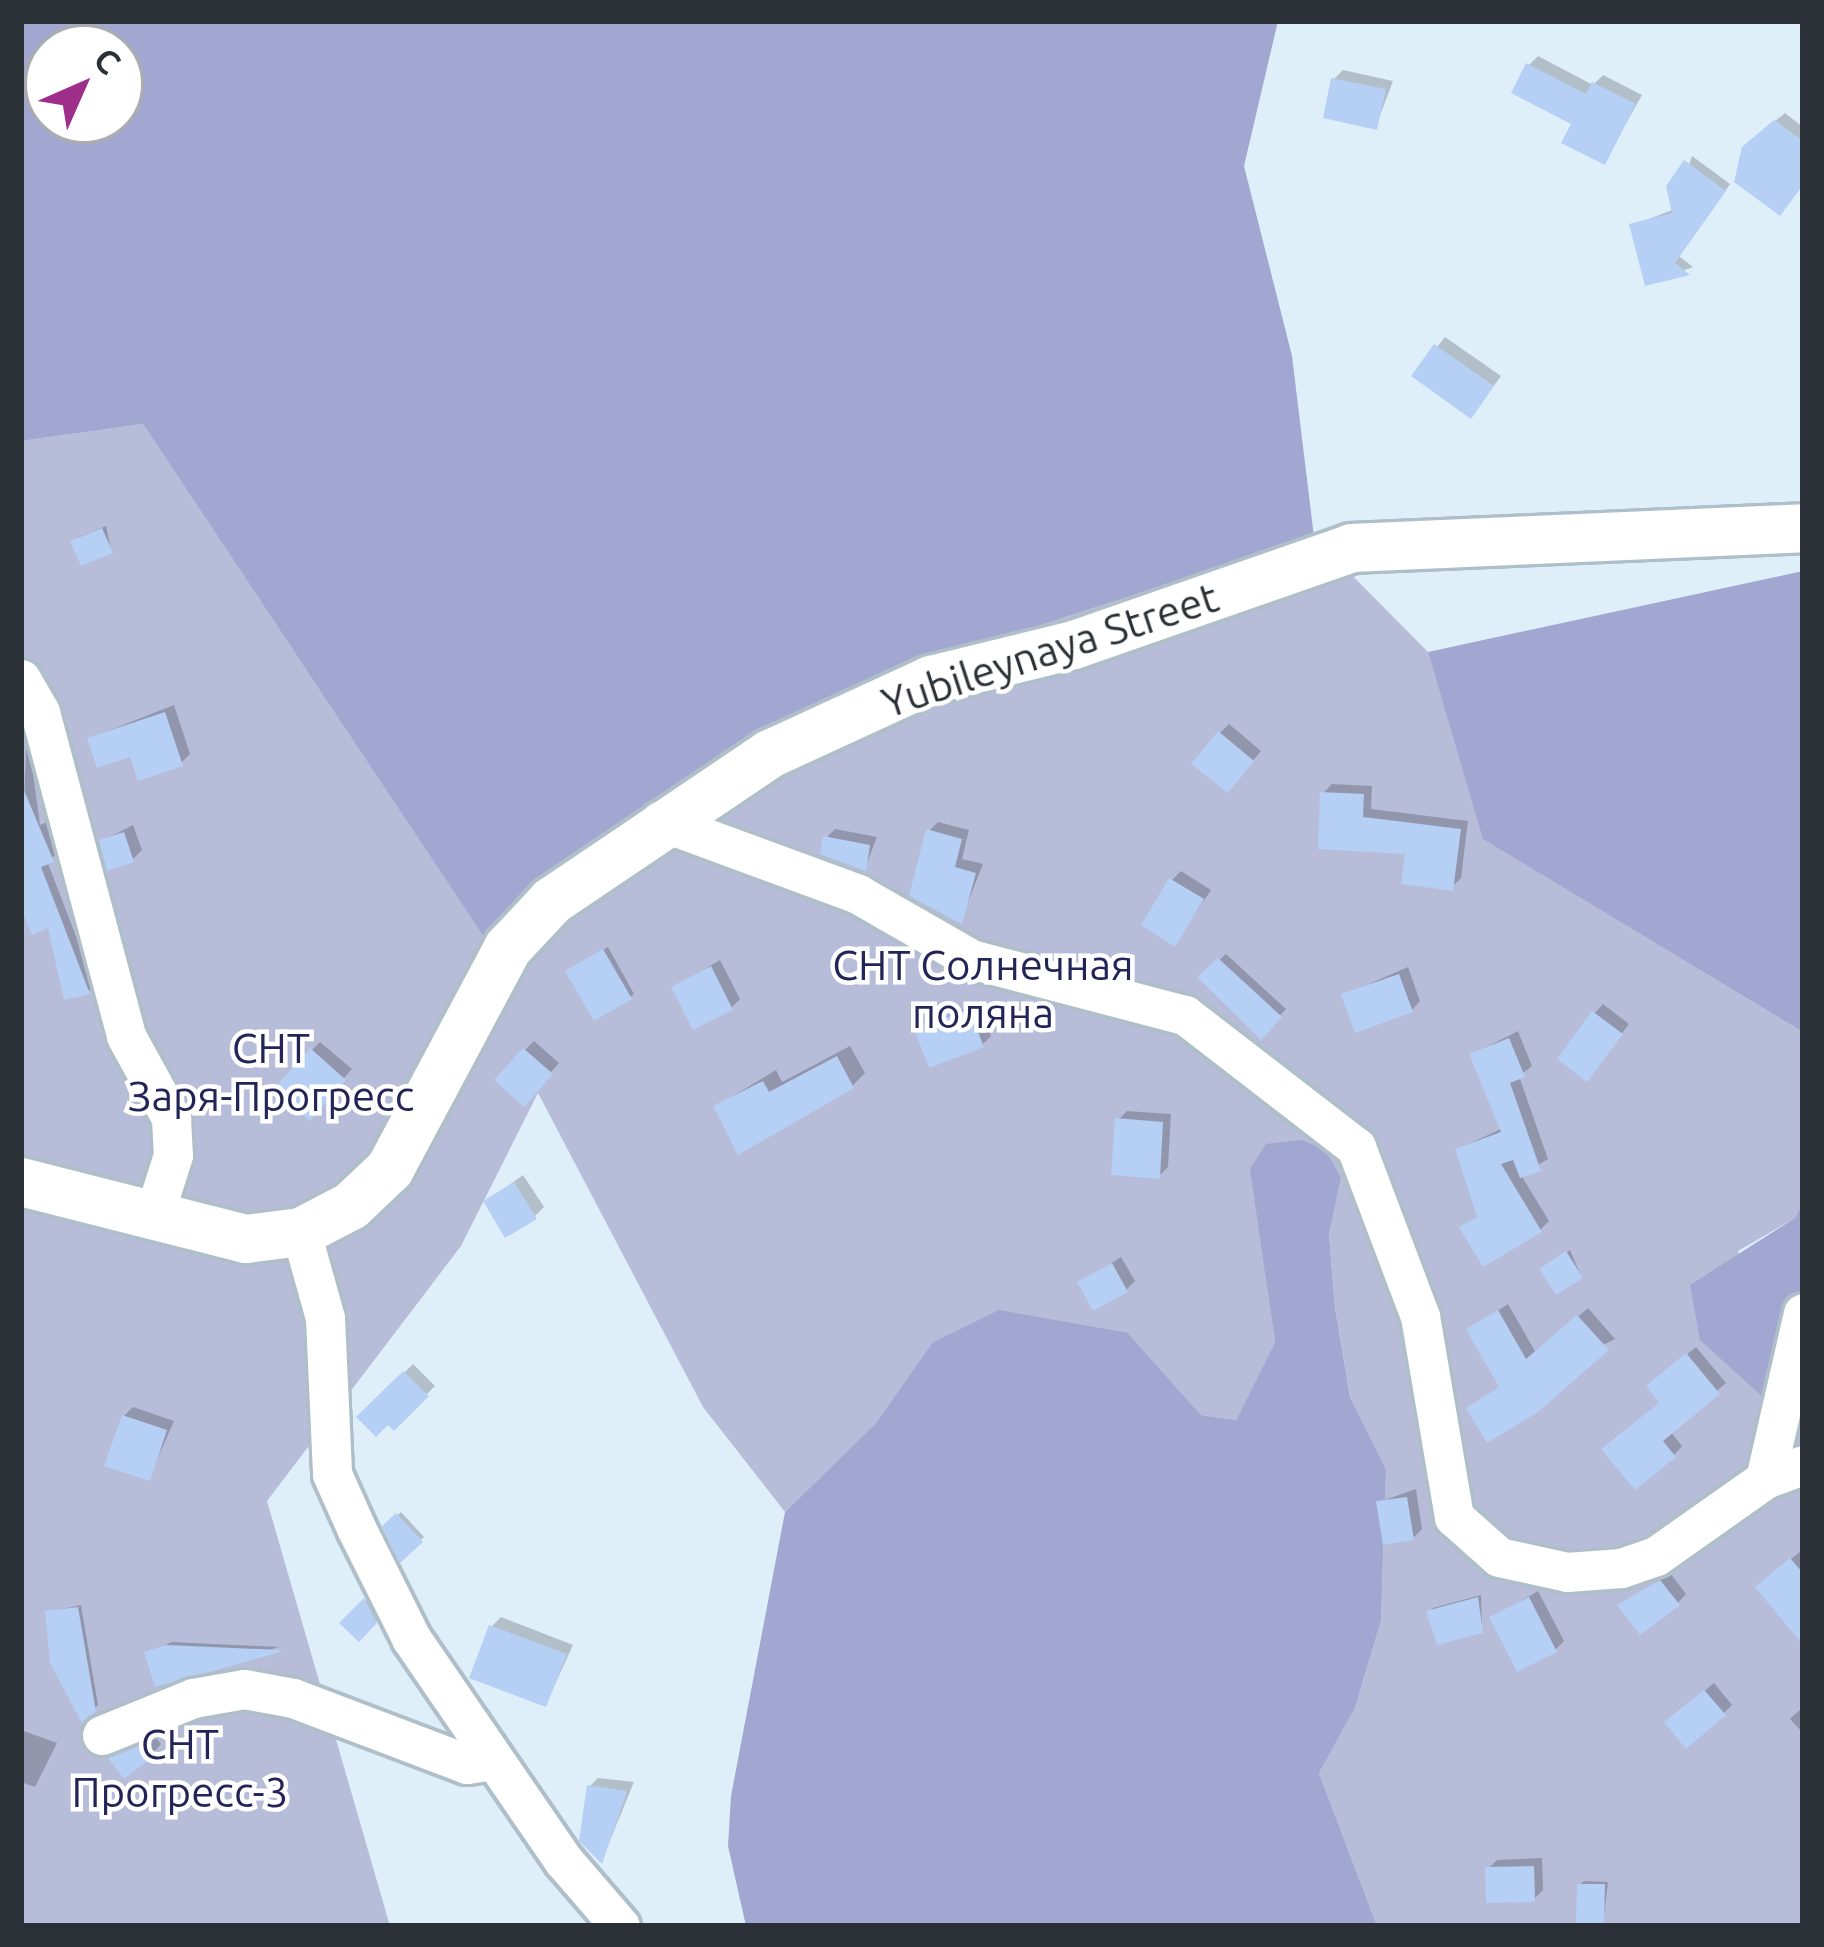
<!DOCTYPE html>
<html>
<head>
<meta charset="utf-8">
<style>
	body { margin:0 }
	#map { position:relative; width:1824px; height:1947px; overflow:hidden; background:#dfeffa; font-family:Ubuntu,sans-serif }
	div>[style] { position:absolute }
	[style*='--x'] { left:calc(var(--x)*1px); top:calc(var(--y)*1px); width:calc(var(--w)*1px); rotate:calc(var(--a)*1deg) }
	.green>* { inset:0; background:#b7bcd9 }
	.forest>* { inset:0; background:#a1a7d1 }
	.shadow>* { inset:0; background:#0003 }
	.building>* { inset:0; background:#b5cff5 }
	.roads { filter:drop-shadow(3px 0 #afbfc9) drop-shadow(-3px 0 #afbfc9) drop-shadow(0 3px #afbfc9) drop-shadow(0 -3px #afbfc9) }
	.minor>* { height:39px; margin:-19.5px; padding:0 19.5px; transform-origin:19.5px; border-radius:19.5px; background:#fff }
	.tertiary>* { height:48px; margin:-24px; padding:0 24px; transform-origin:24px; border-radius:24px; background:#fff }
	span { translate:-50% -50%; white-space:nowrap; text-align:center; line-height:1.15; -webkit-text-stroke:9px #fff; paint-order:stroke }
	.street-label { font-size:42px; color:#2a3035 }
	.park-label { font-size:42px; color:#232558 }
	.frame { position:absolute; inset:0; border:24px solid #2a3035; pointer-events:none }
	.north { position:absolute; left:24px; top:24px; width:120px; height:120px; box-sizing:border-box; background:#fff; border:3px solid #aaacae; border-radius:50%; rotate:45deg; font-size:33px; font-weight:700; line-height:48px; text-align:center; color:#2a3035 }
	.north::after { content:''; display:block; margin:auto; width:42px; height:54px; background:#9f2e8b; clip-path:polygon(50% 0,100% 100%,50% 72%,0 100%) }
</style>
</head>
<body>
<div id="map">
	<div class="green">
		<div style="clip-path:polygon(143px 424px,492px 948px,646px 804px,898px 671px,1314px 537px,1428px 652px,1484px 839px,1803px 1032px,1803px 1202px,1795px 1218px,1738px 1251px,1776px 1409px,1803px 1401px,1803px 1926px,1377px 1926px,1319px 1773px,1355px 1708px,1381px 1621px,1386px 1469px,1350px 1397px,1335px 1308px,1329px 1235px,1341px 1178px,1267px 1285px,1275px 1342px,1236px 1420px,1201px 1415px,1128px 1333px,932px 1343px,875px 1424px,785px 1512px,703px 1407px,538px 1093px,461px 1246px,267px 1501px,390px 1926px,21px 1926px,21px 441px)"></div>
	</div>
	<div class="forest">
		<div style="clip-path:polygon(evenodd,21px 21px,1278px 21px,1244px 166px,1292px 356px,1314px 537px,898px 671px,646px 804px,492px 949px,143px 424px,21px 441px,21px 21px,48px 48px,120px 48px,120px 120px,48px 120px,48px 48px)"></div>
		<div style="clip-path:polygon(1803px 571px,1803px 1032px,1483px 839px,1428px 652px)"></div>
		<div style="clip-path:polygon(1301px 1140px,1325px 1149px,1341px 1178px,1329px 1235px,1335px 1308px,1350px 1397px,1386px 1469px,1381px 1621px,1355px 1708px,1319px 1773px,1377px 1926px,746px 1926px,728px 1846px,731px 1796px,785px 1512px,875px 1424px,932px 1343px,999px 1310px,1128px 1333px,1201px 1415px,1236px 1420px,1275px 1342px,1250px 1169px,1266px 1144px)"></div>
		<div style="clip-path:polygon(1803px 1202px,1803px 1401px,1776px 1409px,1700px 1340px,1690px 1285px,1795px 1218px)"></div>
	</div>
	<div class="shadow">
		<div style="clip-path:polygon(1538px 56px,1593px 85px,1603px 75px,1642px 95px,1605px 161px,1529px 65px)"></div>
		<div style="clip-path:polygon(1343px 70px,1393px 81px,1376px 126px,1334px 79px)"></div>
		<div style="clip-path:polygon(1785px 113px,1803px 127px,1803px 184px,1754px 138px)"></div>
		<div style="clip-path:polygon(1692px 156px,1730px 184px,1679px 256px,1693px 267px,1648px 283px,1633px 225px,1675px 209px)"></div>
		<div style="clip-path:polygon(1445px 337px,1501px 376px,1479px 406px,1415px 375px)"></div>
		<div style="clip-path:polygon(106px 526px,111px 550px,77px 538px)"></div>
		<div style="clip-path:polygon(174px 705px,190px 754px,181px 763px,90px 738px)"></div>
		<div style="clip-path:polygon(1229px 724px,1261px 751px,1236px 781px,1220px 733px)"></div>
		<div style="clip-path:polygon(27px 728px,40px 825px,47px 822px,59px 853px,47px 861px,95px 985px,89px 991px,21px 878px)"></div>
		<div style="clip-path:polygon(1332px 784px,1372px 786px,1371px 809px,1468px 821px,1461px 878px,1452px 887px,1323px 793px)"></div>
		<div style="clip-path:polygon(938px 822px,969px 830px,962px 859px,983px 864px,961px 920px,929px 831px)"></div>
		<div style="clip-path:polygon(133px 825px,142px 850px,133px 859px,102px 841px)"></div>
		<div style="clip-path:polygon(835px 829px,877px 837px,865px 868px,826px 838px)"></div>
		<div style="clip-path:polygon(1181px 871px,1211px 890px,1175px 943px,1172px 880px)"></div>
		<div style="clip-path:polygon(608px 947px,634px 994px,630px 997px,572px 968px)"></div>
		<div style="clip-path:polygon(1226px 954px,1286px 1009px,1261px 1036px,1201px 977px)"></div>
		<div style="clip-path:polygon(720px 960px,740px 999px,731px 1008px,674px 987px)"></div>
		<div style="clip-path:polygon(1408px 967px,1420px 1001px,1412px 1010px,1344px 995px)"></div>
		<div style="clip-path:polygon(978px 1002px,991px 1036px,982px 1045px,917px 1030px)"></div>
		<div style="clip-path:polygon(1603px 1004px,1629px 1024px,1595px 1069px,1595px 1013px)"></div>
		<div style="clip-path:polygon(1518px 1031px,1532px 1066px,1519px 1076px,1548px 1159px,1521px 1175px,1549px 1221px,1540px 1230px,1463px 1228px,1479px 1215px,1458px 1149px,1503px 1128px,1473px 1054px)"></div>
		<div style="clip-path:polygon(534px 1041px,559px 1063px,532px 1094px,525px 1050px)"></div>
		<div style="clip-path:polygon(320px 1042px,352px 1069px,318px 1108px,312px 1050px)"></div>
		<div style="clip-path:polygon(850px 1046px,865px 1073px,852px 1086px,717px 1106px,776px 1070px,782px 1082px)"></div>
		<div style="clip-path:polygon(1127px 1111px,1171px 1114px,1168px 1167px,1159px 1176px,1118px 1120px)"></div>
		<div style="clip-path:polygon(523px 1175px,544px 1207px,535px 1216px,487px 1201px)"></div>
		<div style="clip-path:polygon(1570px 1250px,1581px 1276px,1547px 1266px)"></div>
		<div style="clip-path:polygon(1121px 1257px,1135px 1281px,1126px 1290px,1081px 1283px)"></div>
		<div style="clip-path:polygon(1508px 1304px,1536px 1353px,1588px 1308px,1615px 1339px,1469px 1409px,1502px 1385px,1470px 1329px)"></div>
		<div style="clip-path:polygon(1696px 1347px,1726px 1383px,1670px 1431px,1682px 1446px,1674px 1455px,1614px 1441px,1662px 1402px,1658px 1378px)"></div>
		<div style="clip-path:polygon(413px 1364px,435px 1386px,394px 1427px,360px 1417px)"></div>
		<div style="clip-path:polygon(133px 1407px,174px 1421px,149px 1478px,124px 1416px)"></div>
		<div style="clip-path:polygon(1416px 1489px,1422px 1529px,1413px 1538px,1379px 1502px)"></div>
		<div style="clip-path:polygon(401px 1512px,424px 1537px,401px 1558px,386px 1527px)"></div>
		<div style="clip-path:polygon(1801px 1551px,1803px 1554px,1803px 1619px,1767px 1579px)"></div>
		<div style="clip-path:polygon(1670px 1573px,1686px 1594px,1678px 1603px,1621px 1605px)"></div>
		<div style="clip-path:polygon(1538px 1591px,1564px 1641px,1555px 1650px,1492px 1618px)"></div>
		<div style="clip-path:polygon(1481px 1595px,1482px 1630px,1430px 1612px,1433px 1608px)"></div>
		<div style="clip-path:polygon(369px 1597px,379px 1618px,363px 1635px,343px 1623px)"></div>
		<div style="clip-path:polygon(81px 1605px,98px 1705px,83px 1718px,48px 1612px)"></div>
		<div style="clip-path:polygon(501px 1617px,573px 1645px,546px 1704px,492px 1626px)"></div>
		<div style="clip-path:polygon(172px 1642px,279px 1647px,157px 1684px,147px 1653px)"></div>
		<div style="clip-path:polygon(1714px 1683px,1732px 1705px,1724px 1713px,1677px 1714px)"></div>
		<div style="clip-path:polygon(1803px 1707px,1803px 1733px,1790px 1719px)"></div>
		<div style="clip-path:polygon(21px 1730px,57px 1743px,35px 1787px,21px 1782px)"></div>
		<div style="clip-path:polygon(155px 1736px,161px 1744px,153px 1753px,112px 1758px)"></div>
		<div style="clip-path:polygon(598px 1778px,634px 1782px,602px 1860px,589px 1787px)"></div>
		<div style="clip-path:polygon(1542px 1858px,1543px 1890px,1534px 1899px,1488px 1869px,1497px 1860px)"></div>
		<div style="clip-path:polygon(1584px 1881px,1608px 1882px,1603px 1926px,1580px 1885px)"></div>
	</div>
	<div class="building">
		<div style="clip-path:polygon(1526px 63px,1586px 94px,1592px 82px,1636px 104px,1605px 165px,1561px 143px,1571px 124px,1511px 93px)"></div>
		<div style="clip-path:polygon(1331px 78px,1386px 89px,1377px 130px,1323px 118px)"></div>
		<div style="clip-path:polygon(1774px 120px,1803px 141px,1803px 185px,1780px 216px,1734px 182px,1742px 147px)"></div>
		<div style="clip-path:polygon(1684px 160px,1726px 191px,1675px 263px,1690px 275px,1645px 286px,1629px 224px,1672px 213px,1666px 186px)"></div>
		<div style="clip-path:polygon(1434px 344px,1494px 386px,1471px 419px,1411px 376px)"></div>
		<div style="clip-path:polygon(102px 528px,113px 553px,81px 566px,70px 541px)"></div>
		<div style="clip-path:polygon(165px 712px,183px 766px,138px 781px,130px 757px,97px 768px,87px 738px)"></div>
		<div style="clip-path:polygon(1218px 731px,1254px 761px,1228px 793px,1191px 764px)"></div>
		<div style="clip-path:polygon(21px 783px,54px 862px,41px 867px,90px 994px,64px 1000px,48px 928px,32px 935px,21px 909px)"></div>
		<div style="clip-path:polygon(1320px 792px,1364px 794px,1363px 817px,1461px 829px,1453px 891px,1401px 884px,1405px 854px,1318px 849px)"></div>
		<div style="clip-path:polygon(926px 829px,962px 839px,955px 867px,976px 873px,962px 924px,909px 896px)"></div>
		<div style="clip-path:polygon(124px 832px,134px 862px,107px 871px,99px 840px)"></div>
		<div style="clip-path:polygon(823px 836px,870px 845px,866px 871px,820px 854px)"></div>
		<div style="clip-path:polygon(1169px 878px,1204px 899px,1175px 947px,1141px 925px)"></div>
		<div style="clip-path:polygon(603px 949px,632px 999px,594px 1021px,565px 971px)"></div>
		<div style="clip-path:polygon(1218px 958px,1282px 1017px,1261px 1040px,1197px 977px)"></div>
		<div style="clip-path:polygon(711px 966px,733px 1010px,693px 1030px,671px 987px)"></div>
		<div style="clip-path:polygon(1399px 974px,1413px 1012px,1355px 1033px,1341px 994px)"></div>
		<div style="clip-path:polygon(969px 1009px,984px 1047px,929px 1068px,914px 1029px)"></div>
		<div style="clip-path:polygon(1592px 1011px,1623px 1034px,1587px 1082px,1557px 1059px)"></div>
		<div style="clip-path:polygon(1509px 1038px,1525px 1077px,1510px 1083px,1541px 1171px,1520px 1178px,1513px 1160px,1501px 1164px,1542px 1232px,1483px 1267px,1459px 1227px,1477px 1217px,1455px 1149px,1501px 1132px,1469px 1054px)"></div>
		<div style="clip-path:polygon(310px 1048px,346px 1080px,310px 1121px,273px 1090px)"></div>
		<div style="clip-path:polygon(523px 1048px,553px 1074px,524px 1107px,494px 1080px)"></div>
		<div style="clip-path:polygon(837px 1056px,854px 1088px,738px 1155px,713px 1106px,763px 1081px,769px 1092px)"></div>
		<div style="clip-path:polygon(1115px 1118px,1163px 1122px,1160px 1179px,1111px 1175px)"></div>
		<div style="clip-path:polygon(514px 1182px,537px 1219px,505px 1238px,483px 1201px)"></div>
		<div style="clip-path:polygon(1566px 1251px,1583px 1278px,1556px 1295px,1539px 1269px)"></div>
		<div style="clip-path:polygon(1112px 1263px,1128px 1292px,1093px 1311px,1077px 1282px)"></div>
		<div style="clip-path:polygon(1498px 1310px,1526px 1359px,1577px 1315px,1609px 1350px,1538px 1412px,1487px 1443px,1466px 1408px,1499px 1387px,1466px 1329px)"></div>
		<div style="clip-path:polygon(1686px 1353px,1720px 1394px,1663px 1441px,1676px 1457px,1635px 1490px,1601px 1449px,1659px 1403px,1646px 1386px)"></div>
		<div style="clip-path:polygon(403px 1371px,429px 1396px,394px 1431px,388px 1425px,376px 1437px,356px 1417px)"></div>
		<div style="clip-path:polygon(122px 1415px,167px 1430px,150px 1481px,104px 1466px)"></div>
		<div style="clip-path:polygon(1407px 1497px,1414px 1540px,1383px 1545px,1376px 1501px)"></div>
		<div style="clip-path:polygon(396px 1513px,423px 1542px,400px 1563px,382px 1526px)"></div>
		<div style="clip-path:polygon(1790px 1558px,1803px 1573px,1803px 1645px,1755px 1587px)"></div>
		<div style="clip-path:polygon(1660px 1580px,1680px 1605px,1640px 1635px,1617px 1605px)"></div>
		<div style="clip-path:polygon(1478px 1597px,1483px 1633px,1437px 1645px,1426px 1611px)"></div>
		<div style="clip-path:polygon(1529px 1597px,1557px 1652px,1517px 1672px,1489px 1617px)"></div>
		<div style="clip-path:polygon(364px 1598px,377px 1623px,359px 1642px,339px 1623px)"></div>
		<div style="clip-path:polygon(78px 1607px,96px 1712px,82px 1723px,50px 1663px,45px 1611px)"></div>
		<div style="clip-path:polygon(489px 1625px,567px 1654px,546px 1707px,469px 1678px)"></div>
		<div style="clip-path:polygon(166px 1645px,281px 1650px,281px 1652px,155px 1687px,144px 1652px)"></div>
		<div style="clip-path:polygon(1704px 1690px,1726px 1715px,1686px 1749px,1664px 1722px)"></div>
		<div style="clip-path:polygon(145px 1743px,155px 1755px,124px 1779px,108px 1758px)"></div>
		<div style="clip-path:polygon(587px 1785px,627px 1791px,602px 1864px,579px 1841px)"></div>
		<div style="clip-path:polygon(1534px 1866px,1535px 1902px,1486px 1903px,1485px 1867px)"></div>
		<div style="clip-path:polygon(1577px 1884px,1605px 1884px,1604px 1926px,1576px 1926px)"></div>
	</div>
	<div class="roads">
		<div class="minor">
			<div style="--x:21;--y:679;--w:38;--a:60"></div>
			<div style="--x:40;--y:712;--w:335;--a:75.1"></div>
			<div style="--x:126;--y:1036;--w:94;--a:61.2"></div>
			<div style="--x:171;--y:1118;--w:37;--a:87"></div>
			<div style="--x:173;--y:1155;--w:66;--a:107.6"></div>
			<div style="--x:660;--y:821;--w:211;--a:20.2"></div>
			<div style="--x:858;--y:894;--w:130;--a:29.9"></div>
			<div style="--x:971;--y:959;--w:221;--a:14.7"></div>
			<div style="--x:1185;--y:1015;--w:216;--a:37.7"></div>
			<div style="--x:1356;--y:1147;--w:181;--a:69.3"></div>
			<div style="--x:1420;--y:1316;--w:204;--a:80.4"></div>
			<div style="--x:1454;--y:1517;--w:60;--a:41.6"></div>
			<div style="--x:1499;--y:1557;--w:70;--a:12.4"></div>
			<div style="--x:1567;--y:1572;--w:54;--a:-4.2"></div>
			<div style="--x:1621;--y:1568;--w:37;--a:-19"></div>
			<div style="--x:1656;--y:1556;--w:133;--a:-35.2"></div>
			<div style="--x:1765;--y:1479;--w:40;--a:-20.2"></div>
			<div style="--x:301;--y:1232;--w:89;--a:74.4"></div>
			<div style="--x:325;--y:1318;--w:156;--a:87.4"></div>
			<div style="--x:332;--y:1474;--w:61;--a:65.9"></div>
			<div style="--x:357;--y:1530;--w:121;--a:63.4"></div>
			<div style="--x:411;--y:1638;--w:269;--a:55.6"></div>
			<div style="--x:563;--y:1860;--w:87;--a:49.2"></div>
			<div style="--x:1765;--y:1479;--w:170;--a:-77.1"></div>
			<div style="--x:102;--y:1735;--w:98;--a:-22.1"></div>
			<div style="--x:193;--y:1698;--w:52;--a:-10"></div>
			<div style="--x:244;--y:1689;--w:50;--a:10.4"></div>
			<div style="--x:293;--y:1698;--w:186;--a:20.8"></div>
			<div style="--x:467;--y:1764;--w:26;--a:-9"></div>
		</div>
		<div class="tertiary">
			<div style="--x:21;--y:1182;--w:232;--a:14.2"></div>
			<div style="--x:246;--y:1239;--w:55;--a:-7.3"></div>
			<div style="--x:301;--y:1232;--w:56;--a:-27.5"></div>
			<div style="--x:351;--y:1206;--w:54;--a:-43.5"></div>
			<div style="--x:390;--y:1169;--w:251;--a:-61.9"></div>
			<div style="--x:508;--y:948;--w:64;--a:-46.9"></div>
			<div style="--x:552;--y:901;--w:263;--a:-34"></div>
			<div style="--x:770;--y:754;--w:177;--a:-24.7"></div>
			<div style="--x:931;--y:680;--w:147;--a:-13.8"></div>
			<div style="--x:1074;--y:645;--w:294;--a:-19.2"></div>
			<div style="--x:1352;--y:548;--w:451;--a:-2.5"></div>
		</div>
	</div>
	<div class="street-label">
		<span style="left:1050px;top:650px;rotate:-18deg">Yubileynaya Street</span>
	</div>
	<div class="park-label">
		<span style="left:983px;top:989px">СНТ Солнечная<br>поляна</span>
		<span style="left:271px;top:1072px">СНТ<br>Заря-Прогресс</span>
		<span style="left:180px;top:1768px">СНТ<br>Прогресс-3</span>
	</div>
	<div class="frame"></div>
	<div class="north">С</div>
</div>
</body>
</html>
